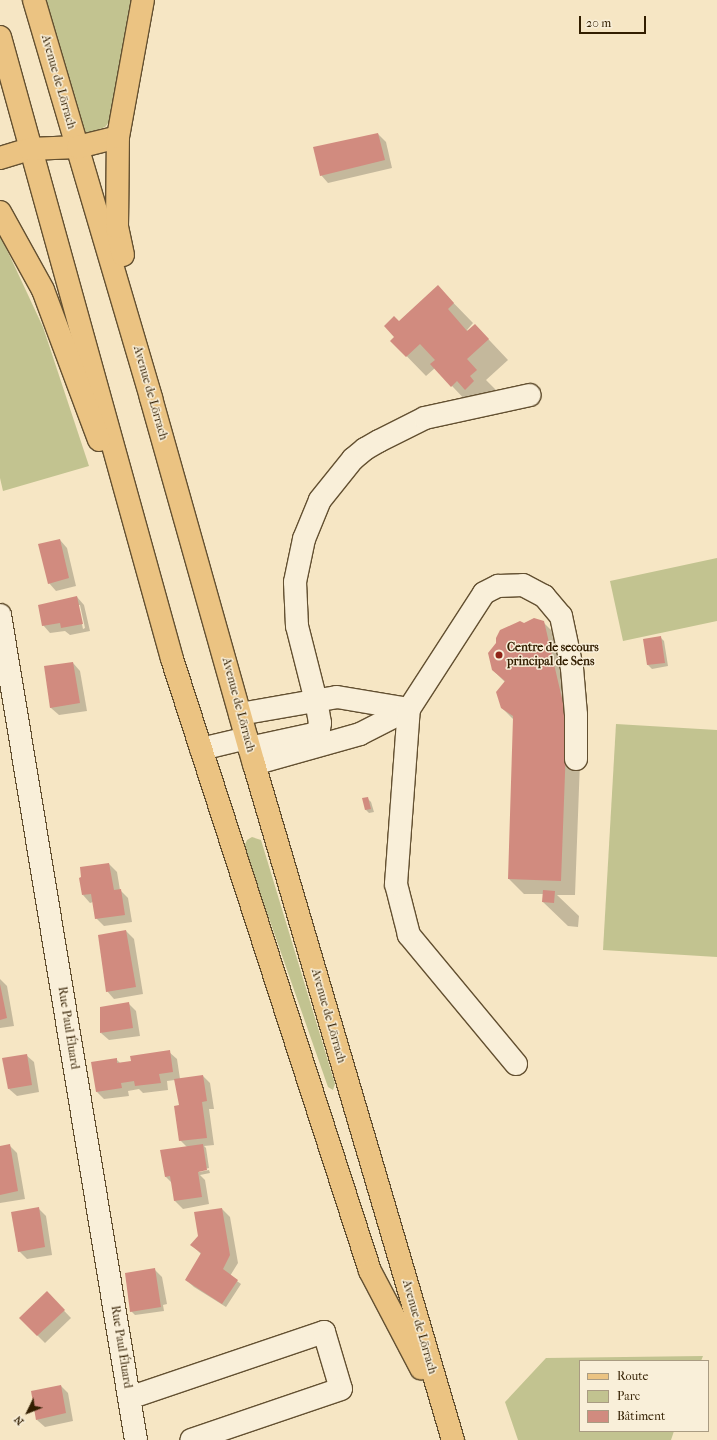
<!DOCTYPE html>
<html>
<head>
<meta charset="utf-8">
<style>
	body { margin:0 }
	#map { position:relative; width:717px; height:1440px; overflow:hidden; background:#f6e6c4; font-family:"IM FELL French Canon",serif }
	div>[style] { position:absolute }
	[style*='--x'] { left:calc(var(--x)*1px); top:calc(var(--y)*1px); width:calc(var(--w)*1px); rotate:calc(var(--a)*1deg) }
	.green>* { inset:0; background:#c2c390 }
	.shadow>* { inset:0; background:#0003 }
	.building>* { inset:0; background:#d18b7f }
	.roads { filter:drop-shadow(1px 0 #635031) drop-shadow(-1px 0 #635031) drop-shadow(0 1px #635031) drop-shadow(0 -1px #635031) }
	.minor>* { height:22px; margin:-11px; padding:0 11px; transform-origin:11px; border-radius:11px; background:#f9efd9 }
	.major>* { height:22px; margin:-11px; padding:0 11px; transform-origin:11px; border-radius:11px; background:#ebc382 }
	.dots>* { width:11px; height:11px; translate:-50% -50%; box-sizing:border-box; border:2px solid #f9efd9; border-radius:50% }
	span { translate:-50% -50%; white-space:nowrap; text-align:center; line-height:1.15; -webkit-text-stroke:3px #f9efd9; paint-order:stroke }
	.street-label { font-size:12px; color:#321e00 }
	.poi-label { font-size:12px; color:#321e00; font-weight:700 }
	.left { translate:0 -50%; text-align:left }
	.legend { position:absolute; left:579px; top:1360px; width:130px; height:72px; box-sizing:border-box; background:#f9efd9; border:1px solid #a99b82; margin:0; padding:5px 7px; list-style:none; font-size:12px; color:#321e00 }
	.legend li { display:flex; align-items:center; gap:8px; height:20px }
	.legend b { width:20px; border:1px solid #a99b82 }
	.north { position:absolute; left:8px; top:1392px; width:40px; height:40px; -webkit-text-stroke:3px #f9efd9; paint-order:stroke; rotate:227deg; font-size:11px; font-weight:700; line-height:16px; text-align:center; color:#321e00 }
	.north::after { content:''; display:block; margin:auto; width:14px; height:18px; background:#321e00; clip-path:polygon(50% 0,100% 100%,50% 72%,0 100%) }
	.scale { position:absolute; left:579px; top:16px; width:67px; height:18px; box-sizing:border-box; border:2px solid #321e00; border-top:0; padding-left:5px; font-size:12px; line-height:14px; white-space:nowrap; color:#321e00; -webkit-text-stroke:3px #f9efd9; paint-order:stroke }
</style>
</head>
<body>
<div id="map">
	<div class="green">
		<div style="clip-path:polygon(45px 0,135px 0,117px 112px,105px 127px,83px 135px)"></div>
		<div style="clip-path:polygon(0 235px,43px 327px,89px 466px,3px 491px,0 478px)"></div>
		<div style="clip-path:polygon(717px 558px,717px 621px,623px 641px,610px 581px)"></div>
		<div style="clip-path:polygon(616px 724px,717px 730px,717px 957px,603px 950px)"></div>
		<div style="clip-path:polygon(252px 837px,261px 840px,335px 1084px,333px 1090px,328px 1087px,244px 847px,247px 840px)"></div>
		<div style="clip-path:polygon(703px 1356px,701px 1361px,580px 1361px,580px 1431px,674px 1431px,671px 1440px,518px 1440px,505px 1402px,546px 1358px)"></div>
	</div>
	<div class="shadow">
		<div style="clip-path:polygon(378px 134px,386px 142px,392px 168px,328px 183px,321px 175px)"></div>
		<div style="clip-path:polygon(438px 287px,473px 323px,467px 330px,468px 331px,475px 325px,508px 360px,486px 380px,496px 390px,489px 397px,471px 406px,435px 368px,426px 376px,392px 341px,395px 337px,399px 322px)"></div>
		<div style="clip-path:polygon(60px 540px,67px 548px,76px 586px,56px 591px,49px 583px)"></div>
		<div style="clip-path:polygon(evenodd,77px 597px,84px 605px,90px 631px,70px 635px,65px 631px,50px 633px,43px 625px,77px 597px,78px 605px,80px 605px,85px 628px,83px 629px,78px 605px)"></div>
		<div style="clip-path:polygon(543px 622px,558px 637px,581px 735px,575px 895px,557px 895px,579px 916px,578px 927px,568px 926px,543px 902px,544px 894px,524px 894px,509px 879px,514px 720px,502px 708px,505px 682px,493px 670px,525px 624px)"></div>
		<div style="clip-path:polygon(660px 637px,664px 641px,668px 666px,652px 669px,648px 665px,644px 640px)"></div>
		<div style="clip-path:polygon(73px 663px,80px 671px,87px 711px,59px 715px,51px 708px,45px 667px)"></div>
		<div style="clip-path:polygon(367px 798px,371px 802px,374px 812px,369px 813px,366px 810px)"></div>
		<div style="clip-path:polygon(109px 864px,117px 872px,120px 890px,128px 898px,132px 922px,104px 926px,96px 918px,93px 902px,90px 903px,83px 895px)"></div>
		<div style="clip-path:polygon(126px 931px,134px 939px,143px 994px,114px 999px,107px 991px)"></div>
		<div style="clip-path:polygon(0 979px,7px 986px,14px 1026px,0 1028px)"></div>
		<div style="clip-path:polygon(129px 1004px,136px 1011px,140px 1036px,109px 1040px,101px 1033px)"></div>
		<div style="clip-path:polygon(169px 1052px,177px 1059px,180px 1079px,203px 1076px,210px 1083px,214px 1109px,209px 1109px,214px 1145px,204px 1146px,206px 1148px,209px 1168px,199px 1170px,199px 1172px,209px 1170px,210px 1173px,200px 1175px,205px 1180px,209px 1204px,183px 1209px,175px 1201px,172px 1183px,165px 1176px,187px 1147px,180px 1140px,180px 1106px,175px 1080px,167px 1081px,168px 1090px,143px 1093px,139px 1089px,128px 1091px,129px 1096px,104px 1099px,97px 1092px,116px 1059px,120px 1063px,132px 1062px)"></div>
		<div style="clip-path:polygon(26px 1055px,34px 1062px,39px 1092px,17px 1096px,9px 1089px)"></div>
		<div style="clip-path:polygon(9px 1145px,17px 1153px,25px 1199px,0 1203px,0 1147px)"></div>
		<div style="clip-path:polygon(38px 1208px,46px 1216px,52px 1255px,27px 1259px,19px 1251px)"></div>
		<div style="clip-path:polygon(222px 1209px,230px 1217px,238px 1263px,230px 1276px,241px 1284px,226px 1307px,194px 1287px,186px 1280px,202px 1255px,192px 1245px)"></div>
		<div style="clip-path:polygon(154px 1269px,162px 1277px,167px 1304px,163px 1305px,164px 1311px,135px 1315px,131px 1311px)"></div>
		<div style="clip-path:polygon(47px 1293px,71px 1318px,45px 1343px,20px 1318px)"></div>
		<div style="clip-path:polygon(61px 1386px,68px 1393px,73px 1421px,45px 1427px,37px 1420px)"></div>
	</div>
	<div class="building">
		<div style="clip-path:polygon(378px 133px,385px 160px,320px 176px,313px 147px)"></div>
		<div style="clip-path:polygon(438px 285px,454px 303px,448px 309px,467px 331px,475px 324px,489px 339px,467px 359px,477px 370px,470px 376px,474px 381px,465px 390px,457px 381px,451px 387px,430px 364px,435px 360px,420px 344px,406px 357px,390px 341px,394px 337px,384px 326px,394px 316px,399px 321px)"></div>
		<div style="clip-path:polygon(60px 539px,69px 578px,48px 584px,38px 544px)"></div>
		<div style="clip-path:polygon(77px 596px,83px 624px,61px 628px,60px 623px,42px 626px,38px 605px)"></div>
		<div style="clip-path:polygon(534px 618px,544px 621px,567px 720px,561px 881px,508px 879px,513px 718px,513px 716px,501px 708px,496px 692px,505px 681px,492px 670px,488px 653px,496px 643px,496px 638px,500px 630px,520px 621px,524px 623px)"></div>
		<div style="clip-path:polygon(661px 636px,665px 663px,647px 665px,643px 639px)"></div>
		<div style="clip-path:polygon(73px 662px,80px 703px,50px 708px,44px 666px)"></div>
		<div style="clip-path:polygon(368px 797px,371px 809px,365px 810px,362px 798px)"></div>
		<div style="clip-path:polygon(109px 863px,114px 890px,121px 889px,125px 915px,95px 919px,91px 894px,82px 895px,79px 878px,81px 877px,80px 867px)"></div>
		<div style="clip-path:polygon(543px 890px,555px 891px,554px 903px,542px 902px)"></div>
		<div style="clip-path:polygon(126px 930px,136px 987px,106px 992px,98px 935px)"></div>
		<div style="clip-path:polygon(0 984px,7px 1018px,0 1020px)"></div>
		<div style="clip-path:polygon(129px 1002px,133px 1028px,100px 1033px,100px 1007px)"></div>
		<div style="clip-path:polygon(170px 1050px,173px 1072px,159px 1074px,161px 1083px,135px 1086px,134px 1081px,121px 1083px,122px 1088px,96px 1092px,91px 1062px,117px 1058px,117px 1063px,131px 1061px,130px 1056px)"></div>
		<div style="clip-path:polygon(27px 1054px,32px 1085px,8px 1089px,2px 1058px)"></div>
		<div style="clip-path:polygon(203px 1075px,207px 1101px,202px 1102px,207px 1138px,179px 1141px,174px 1106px,179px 1105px,174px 1079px)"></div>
		<div style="clip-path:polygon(10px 1144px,18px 1191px,0 1195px,0 1146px)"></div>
		<div style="clip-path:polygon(203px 1144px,207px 1170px,198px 1172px,202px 1197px,174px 1201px,170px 1176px,165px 1177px,160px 1150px)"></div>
		<div style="clip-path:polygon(39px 1207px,45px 1247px,18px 1252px,11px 1212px)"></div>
		<div style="clip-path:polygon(222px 1208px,230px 1255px,223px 1269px,238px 1280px,222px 1304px,185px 1280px,201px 1253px,190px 1245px,198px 1236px,194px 1212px)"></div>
		<div style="clip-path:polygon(155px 1268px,161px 1307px,130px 1312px,125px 1273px)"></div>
		<div style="clip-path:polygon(47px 1291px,65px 1310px,37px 1336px,19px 1318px)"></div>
		<div style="clip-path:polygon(61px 1385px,66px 1413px,36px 1420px,31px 1391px)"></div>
	</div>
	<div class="roads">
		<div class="minor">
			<div style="--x:0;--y:615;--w:836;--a:80.64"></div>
			<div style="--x:240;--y:714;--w:98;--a:-9.9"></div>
			<div style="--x:337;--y:697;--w:73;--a:9.5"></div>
			<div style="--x:249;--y:748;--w:66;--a:-12.2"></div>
			<div style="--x:314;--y:734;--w:7;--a:-45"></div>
			<div style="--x:319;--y:729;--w:6;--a:-81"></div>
			<div style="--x:320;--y:723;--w:22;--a:-100"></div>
			<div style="--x:316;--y:701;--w:77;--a:-104.2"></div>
			<div style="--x:297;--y:626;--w:44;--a:-92.6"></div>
			<div style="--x:295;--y:582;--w:44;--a:-78.2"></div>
			<div style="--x:304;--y:539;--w:42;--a:-67.7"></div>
			<div style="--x:320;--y:500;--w:53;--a:-51.2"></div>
			<div style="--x:353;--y:459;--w:16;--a:-40"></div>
			<div style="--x:365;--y:449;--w:16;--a:-30"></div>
			<div style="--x:379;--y:441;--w:51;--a:-26.6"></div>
			<div style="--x:425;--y:418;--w:107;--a:-12.4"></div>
			<div style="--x:201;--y:749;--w:47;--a:-13.4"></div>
			<div style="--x:254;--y:764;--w:110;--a:-15.8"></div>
			<div style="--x:360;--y:734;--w:55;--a:-27"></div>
			<div style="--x:516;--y:1064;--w:168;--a:-129.7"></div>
			<div style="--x:409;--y:935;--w:53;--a:-104.3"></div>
			<div style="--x:396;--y:884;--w:175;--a:-85.8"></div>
			<div style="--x:409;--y:709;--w:138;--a:-57.1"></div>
			<div style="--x:484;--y:593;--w:16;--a:-27"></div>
			<div style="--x:498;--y:586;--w:25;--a:-2"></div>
			<div style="--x:523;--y:585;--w:24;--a:28"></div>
			<div style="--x:544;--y:596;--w:26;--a:50"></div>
			<div style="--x:561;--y:616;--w:53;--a:78.1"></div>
			<div style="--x:572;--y:668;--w:47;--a:85.1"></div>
			<div style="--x:576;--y:715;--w:44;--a:90"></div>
			<div style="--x:129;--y:1398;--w:206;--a:-18.7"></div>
			<div style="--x:324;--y:1332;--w:59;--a:73.4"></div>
			<div style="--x:341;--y:1389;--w:158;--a:161.2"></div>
		</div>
		<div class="major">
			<div style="--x:34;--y:0;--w:415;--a:73.6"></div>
			<div style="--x:151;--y:398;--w:380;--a:74.3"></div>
			<div style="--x:254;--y:764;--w:705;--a:73.6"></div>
			<div style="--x:0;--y:37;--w:645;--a:74.54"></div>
			<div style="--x:172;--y:659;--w:643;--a:72.07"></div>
			<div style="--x:370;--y:1271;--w:110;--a:62.3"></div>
			<div style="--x:0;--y:158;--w:31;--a:-17"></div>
			<div style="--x:30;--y:149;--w:48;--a:-2.4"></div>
			<div style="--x:78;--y:147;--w:41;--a:-14"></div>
			<div style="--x:0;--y:212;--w:89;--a:61.1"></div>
			<div style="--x:43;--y:290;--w:160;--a:69.5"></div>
			<div style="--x:123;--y:255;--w:29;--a:-102"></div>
			<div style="--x:117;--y:227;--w:90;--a:-89.4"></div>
			<div style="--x:118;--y:137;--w:139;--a:-79.7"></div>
		</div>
	</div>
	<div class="dots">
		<div style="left:499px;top:655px;background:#8f2418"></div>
	</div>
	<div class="street-label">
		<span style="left:58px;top:82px;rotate:74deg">Avenue de Lörrach</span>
		<span style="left:150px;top:393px;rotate:74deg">Avenue de Lörrach</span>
		<span style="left:238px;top:705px;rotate:75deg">Avenue de Lörrach</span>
		<span style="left:328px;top:1016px;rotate:74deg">Avenue de Lörrach</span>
		<span style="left:68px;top:1028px;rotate:81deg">Rue Paul Éluard</span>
		<span style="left:419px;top:1327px;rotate:74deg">Avenue de Lörrach</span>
		<span style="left:121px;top:1347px;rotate:81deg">Rue Paul Éluard</span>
	</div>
	<div class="poi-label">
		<span class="left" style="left:507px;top:655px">Centre de secours<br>principal de Sens</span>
	</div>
	<ul class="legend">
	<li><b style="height:5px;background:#ebc382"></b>Route</li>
	<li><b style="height:11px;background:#c2c390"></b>Parc</li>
	<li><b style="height:11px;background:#d18b7f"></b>Bâtiment</li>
	</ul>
	<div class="north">N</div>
	<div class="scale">20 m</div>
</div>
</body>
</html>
